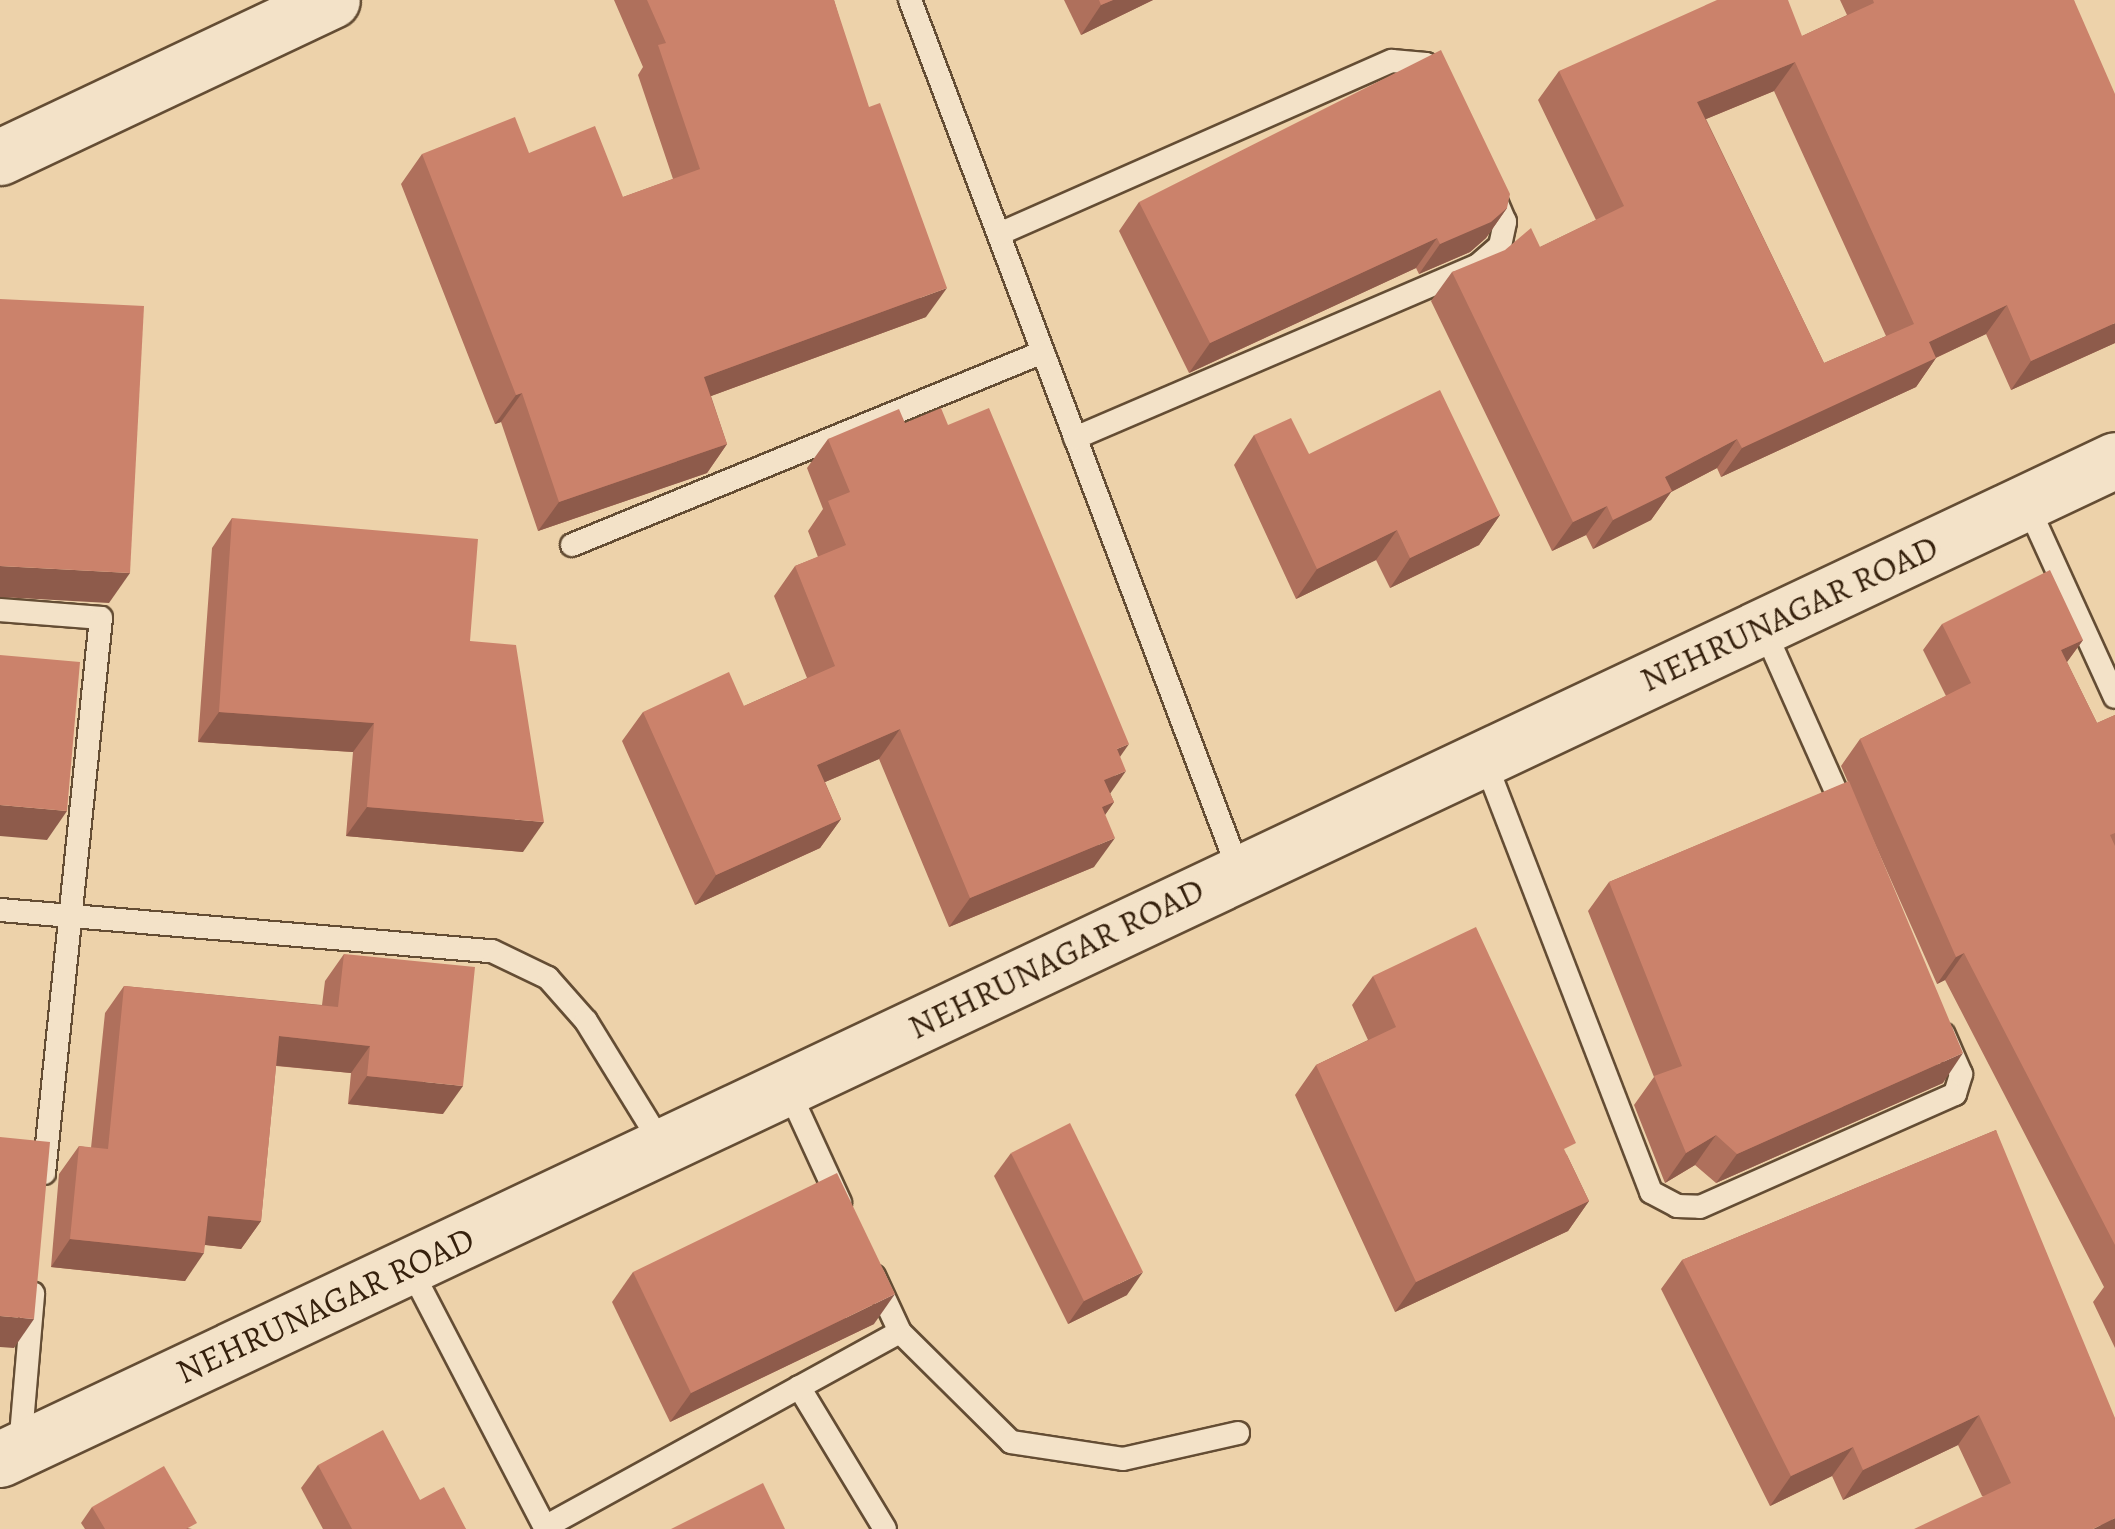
<!DOCTYPE html>
<html>
<head>
<meta charset="utf-8">
<style>
	body { margin:0 }
	#map { position:relative; width:2115px; height:1529px; overflow:hidden; background:#edd2aa; font-family:Alegreya,serif }
	div>[style] { position:absolute }
	[style*='--x'] { left:calc(var(--x)*1px); top:calc(var(--y)*1px); width:calc(var(--w)*1px); rotate:calc(var(--a)*1deg) }
	.roads { filter:drop-shadow(2px 0 #644d34) drop-shadow(-2px 0 #644d34) drop-shadow(0 2px #644d34) drop-shadow(0 -2px #644d34) }
	.service>* { height:22px; margin:-11px; padding:0 11px; transform-origin:11px; border-radius:11px; background:#f3e2c8 }
	.tertiary>* { height:55px; margin:-27.5px; padding:0 27.5px; transform-origin:27.5px; border-radius:27.5px; background:#f3e2c8 }
	.wall>* { inset:0; background:#af705c }
	.shaded-wall>* { inset:0; background:#8e5b4b }
	.building>* { inset:0; background:#cb826b }
	span { translate:-50% -50%; white-space:nowrap; text-align:center; line-height:1.15; -webkit-text-stroke:9px #f3e2c8; paint-order:stroke }
	.street-label { font-size:35px; color:#36210d }
</style>
</head>
<body>
<div id="map">
	<div class="roads">
		<div class="service">
			<div style="--x:910;--y:0;--w:931;--a:69.31"></div>
			<div style="--x:999;--y:234;--w:429;--a:-23.8"></div>
			<div style="--x:1392;--y:61;--w:34;--a:5"></div>
			<div style="--x:1426;--y:64;--w:16;--a:47"></div>
			<div style="--x:1075;--y:438;--w:439;--a:-23.2"></div>
			<div style="--x:1478;--y:265;--w:29;--a:-41"></div>
			<div style="--x:1500;--y:246;--w:25;--a:-78"></div>
			<div style="--x:1505;--y:222;--w:34;--a:-113"></div>
			<div style="--x:2026;--y:502;--w:214;--a:65.5"></div>
			<div style="--x:572;--y:545;--w:509;--a:-22.28"></div>
			<div style="--x:0;--y:610;--w:101;--a:4.5"></div>
			<div style="--x:101;--y:618;--w:558;--a:95.86"></div>
			<div style="--x:1762;--y:625;--w:207;--a:66"></div>
			<div style="--x:1484;--y:759;--w:464;--a:68.9"></div>
			<div style="--x:1651;--y:1192;--w:30;--a:28"></div>
			<div style="--x:1677;--y:1206;--w:23;--a:2"></div>
			<div style="--x:1700;--y:1207;--w:279;--a:-23.9"></div>
			<div style="--x:1955;--y:1094;--w:21;--a:-73"></div>
			<div style="--x:1961;--y:1074;--w:43;--a:-113.6"></div>
			<div style="--x:0;--y:910;--w:494;--a:4.8"></div>
			<div style="--x:492;--y:951;--w:62;--a:25.7"></div>
			<div style="--x:548;--y:978;--w:57;--a:48.5"></div>
			<div style="--x:586;--y:1021;--w:147;--a:58.4"></div>
			<div style="--x:787;--y:1087;--w:127;--a:65.3"></div>
			<div style="--x:409;--y:1266;--w:297;--a:62.5"></div>
			<div style="--x:874;--y:1276;--w:62;--a:65.1"></div>
			<div style="--x:900;--y:1332;--w:156;--a:44.7"></div>
			<div style="--x:1011;--y:1442;--w:113;--a:8.6"></div>
			<div style="--x:1123;--y:1459;--w:118;--a:-12.7"></div>
			<div style="--x:799;--y:1387;--w:166;--a:58.8"></div>
			<div style="--x:20;--y:1447;--w:154;--a:-85.1"></div>
			<div style="--x:545;--y:1527;--w:405;--a:-28.8"></div>
		</div>
		<div class="tertiary">
			<div style="--x:0;--y:157;--w:367;--a:-25.3"></div>
			<div style="--x:0;--y:1459;--w:2339;--a:-25.28"></div>
		</div>
	</div>
	<div class="wall">
		<div style="clip-path:polygon(614px 0,834px 0,926px 317px,711px 396px,727px 444px,707px 473px,538px 531px,501px 422px,495px 424px,401px 184px,422px 154px,623px 197px,673px 179px,638px 75px,643px 67px)"></div>
		<div style="clip-path:polygon(1064px 0,1153px 0,1081px 35px)"></div>
		<div style="clip-path:polygon(evenodd,1840px 0,2074px 0,2115px 343px,2011px 390px,1986px 334px,1936px 358px,1916px 387px,1721px 477px,1717px 468px,1671px 492px,1651px 520px,1593px 549px,1586px 535px,1552px 551px,1431px 301px,1452px 272px,1540px 247px,1596px 220px,1538px 100px,1559px 71px,1802px 36px,1847px 15px,1840px 0,1774px 91px,1886px 336px,1824px 363px,1706px 119px,1774px 91px)"></div>
		<div style="clip-path:polygon(1139px 202px,1507px 208px,1486px 238px,1470px 252px,1419px 274px,1416px 268px,1189px 373px,1119px 231px)"></div>
		<div style="clip-path:polygon(905px 423px,948px 425px,1120px 757px,1110px 793px,1114px 802px,1105px 815px,1094px 867px,949px 927px,879px 759px,825px 782px,841px 819px,820px 848px,695px 905px,622px 741px,643px 712px,744px 706px,807px 678px,774px 596px,795px 566px,818px 557px,808px 531px,823px 509px,807px 468px,828px 439px)"></div>
		<div style="clip-path:polygon(1254px 435px,1309px 454px,1500px 515px,1479px 545px,1390px 588px,1376px 560px,1296px 599px,1234px 465px)"></div>
		<div style="clip-path:polygon(232px 518px,470px 641px,523px 852px,346px 836px,353px 752px,198px 742px,212px 548px)"></div>
		<div style="clip-path:polygon(1942px 624px,2083px 640px,2067px 662px,2097px 723px,2115px 715px,2115px 1348px,2093px 1302px,2104px 1287px,1945px 980px,1937px 984px,1867px 826px,1943px 1083px,1716px 1183px,1695px 1165px,1665px 1183px,1634px 1105px,1654px 1077px,1588px 911px,1609px 882px,1848px 782px,1841px 766px,1860px 739px,1946px 696px,1923px 650px)"></div>
		<div style="clip-path:polygon(344px 954px,443px 1114px,348px 1104px,351px 1073px,276px 1066px,261px 1221px,241px 1249px,205px 1245px,185px 1281px,51px 1267px,59px 1174px,79px 1146px,91px 1148px,105px 1013px,124px 986px,322px 1005px,325px 981px)"></div>
		<div style="clip-path:polygon(1373px 976px,1567px 1155px,1589px 1201px,1568px 1231px,1395px 1312px,1295px 1095px,1316px 1065px,1368px 1040px,1352px 1005px)"></div>
		<div style="clip-path:polygon(1996px 1130px,2115px 1529px,1982px 1496px,1958px 1445px,1843px 1500px,1832px 1476px,1770px 1506px,1661px 1289px,1682px 1260px)"></div>
		<div style="clip-path:polygon(1011px 1153px,1127px 1295px,1068px 1324px,994px 1176px)"></div>
		<div style="clip-path:polygon(633px 1272px,874px 1324px,670px 1422px,612px 1302px)"></div>
		<div style="clip-path:polygon(318px 1465px,420px 1500px,466px 1529px,323px 1529px,301px 1488px)"></div>
		<div style="clip-path:polygon(92px 1507px,192px 1529px,85px 1529px,81px 1523px)"></div>
	</div>
	<div class="shaded-wall">
		<div style="clip-path:polygon(1113px 0,1153px 0,1081px 35px,1101px 5px)"></div>
		<div style="clip-path:polygon(1795px 62px,1774px 91px,1677px 131px,1697px 102px)"></div>
		<div style="clip-path:polygon(1507px 208px,1486px 238px,1470px 252px,1419px 274px,1440px 244px)"></div>
		<div style="clip-path:polygon(1437px 238px,1416px 268px,1189px 373px,1210px 343px)"></div>
		<div style="clip-path:polygon(947px 288px,926px 317px,684px 406px,704px 377px)"></div>
		<div style="clip-path:polygon(2007px 305px,1986px 334px,1933px 359px,1936px 358px,1916px 387px,1721px 477px,1742px 448px,1929px 342px)"></div>
		<div style="clip-path:polygon(2115px 323px,2115px 343px,2011px 390px,2031px 361px)"></div>
		<div style="clip-path:polygon(522px 393px,501px 422px,495px 424px,516px 395px)"></div>
		<div style="clip-path:polygon(1737px 439px,1717px 468px,1671px 492px,1651px 520px,1593px 549px,1613px 520px,1665px 477px)"></div>
		<div style="clip-path:polygon(727px 444px,707px 473px,538px 531px,559px 502px)"></div>
		<div style="clip-path:polygon(1607px 506px,1586px 535px,1552px 551px,1573px 522px)"></div>
		<div style="clip-path:polygon(1500px 515px,1479px 545px,1390px 588px,1410px 558px)"></div>
		<div style="clip-path:polygon(1397px 530px,1376px 560px,1296px 599px,1317px 569px)"></div>
		<div style="clip-path:polygon(0 566px,130px 573px,109px 603px,0 597px)"></div>
		<div style="clip-path:polygon(2083px 640px,2064px 666px,2061px 650px)"></div>
		<div style="clip-path:polygon(219px 712px,374px 723px,353px 752px,198px 742px)"></div>
		<div style="clip-path:polygon(900px 729px,879px 759px,797px 794px,817px 765px)"></div>
		<div style="clip-path:polygon(1129px 744px,1108px 774px,1117px 749px)"></div>
		<div style="clip-path:polygon(1126px 771px,1105px 801px,1104px 780px)"></div>
		<div style="clip-path:polygon(1114px 802px,1093px 832px,1102px 807px)"></div>
		<div style="clip-path:polygon(0 805px,67px 811px,47px 840px,0 836px)"></div>
		<div style="clip-path:polygon(367px 807px,544px 822px,523px 852px,346px 836px)"></div>
		<div style="clip-path:polygon(841px 819px,820px 848px,695px 905px,716px 875px)"></div>
		<div style="clip-path:polygon(1115px 838px,1094px 867px,949px 927px,970px 898px)"></div>
		<div style="clip-path:polygon(1964px 953px,1945px 980px,1937px 984px,1956px 957px)"></div>
		<div style="clip-path:polygon(279px 1036px,370px 1046px,351px 1073px,260px 1064px)"></div>
		<div style="clip-path:polygon(1963px 1053px,1943px 1083px,1716px 1183px,1737px 1154px)"></div>
		<div style="clip-path:polygon(367px 1076px,463px 1086px,443px 1114px,348px 1104px)"></div>
		<div style="clip-path:polygon(1716px 1135px,1695px 1165px,1665px 1183px,1686px 1153px)"></div>
		<div style="clip-path:polygon(1589px 1201px,1568px 1231px,1395px 1312px,1416px 1282px)"></div>
		<div style="clip-path:polygon(208px 1216px,261px 1221px,241px 1249px,189px 1243px)"></div>
		<div style="clip-path:polygon(70px 1239px,204px 1253px,185px 1281px,51px 1267px)"></div>
		<div style="clip-path:polygon(1143px 1272px,1127px 1295px,1068px 1324px,1084px 1301px)"></div>
		<div style="clip-path:polygon(895px 1294px,874px 1324px,670px 1422px,691px 1393px)"></div>
		<div style="clip-path:polygon(0 1316px,34px 1319px,14px 1348px,0 1347px)"></div>
		<div style="clip-path:polygon(1979px 1415px,1958px 1445px,1843px 1500px,1863px 1470px)"></div>
		<div style="clip-path:polygon(1853px 1447px,1832px 1476px,1770px 1506px,1791px 1476px)"></div>
		<div style="clip-path:polygon(2115px 1518px,2115px 1529px,2093px 1529px)"></div>
	</div>
	<div class="building">
		<div style="clip-path:polygon(647px 0,834px 0,869px 107px,880px 103px,947px 288px,704px 377px,727px 444px,559px 502px,522px 393px,516px 395px,422px 154px,515px 117px,529px 153px,595px 126px,623px 197px,700px 169px,658px 45px,666px 43px)"></div>
		<div style="clip-path:polygon(1099px 0,1113px 0,1101px 5px)"></div>
		<div style="clip-path:polygon(evenodd,1717px 0,1788px 0,1802px 36px,1874px 3px,1873px 0,2074px 0,2115px 94px,2115px 323px,2031px 361px,2007px 305px,1929px 342px,1936px 358px,1742px 448px,1737px 439px,1665px 477px,1672px 491px,1613px 520px,1607px 506px,1573px 522px,1452px 272px,1505px 250px,1531px 228px,1540px 247px,1624px 206px,1559px 71px,1717px 0,1795px 62px,1914px 324px,1824px 363px,1697px 102px,1795px 62px)"></div>
		<div style="clip-path:polygon(1441px 50px,1510px 194px,1507px 208px,1491px 222px,1440px 244px,1437px 238px,1210px 343px,1139px 202px)"></div>
		<div style="clip-path:polygon(0 299px,144px 306px,130px 573px,0 566px)"></div>
		<div style="clip-path:polygon(1440px 390px,1500px 515px,1410px 558px,1397px 530px,1317px 569px,1254px 435px,1291px 418px,1309px 454px)"></div>
		<div style="clip-path:polygon(941px 408px,948px 425px,989px 408px,1129px 744px,1117px 749px,1126px 771px,1104px 780px,1114px 802px,1102px 807px,1115px 838px,970px 898px,900px 729px,817px 765px,841px 819px,716px 875px,643px 712px,729px 672px,744px 706px,835px 666px,795px 566px,846px 545px,828px 501px,850px 492px,828px 439px,899px 409px,905px 423px)"></div>
		<div style="clip-path:polygon(232px 518px,478px 539px,470px 641px,516px 645px,544px 822px,367px 807px,374px 723px,219px 712px)"></div>
		<div style="clip-path:polygon(2050px 570px,2083px 640px,2061px 650px,2097px 723px,2115px 715px,2115px 833px,2110px 835px,2115px 846px,2115px 1245px,1964px 953px,1956px 957px,1860px 739px,1971px 683px,1942px 624px)"></div>
		<div style="clip-path:polygon(0 655px,80px 662px,67px 811px,0 805px)"></div>
		<div style="clip-path:polygon(1849px 781px,1963px 1053px,1737px 1154px,1716px 1135px,1686px 1153px,1654px 1076px,1682px 1066px,1609px 882px)"></div>
		<div style="clip-path:polygon(1476px 927px,1576px 1143px,1564px 1149px,1589px 1201px,1416px 1282px,1316px 1065px,1396px 1027px,1373px 976px)"></div>
		<div style="clip-path:polygon(344px 954px,475px 967px,463px 1086px,367px 1076px,370px 1046px,279px 1036px,261px 1221px,208px 1216px,204px 1253px,70px 1239px,79px 1146px,108px 1149px,124px 986px,338px 1007px)"></div>
		<div style="clip-path:polygon(1070px 1123px,1143px 1272px,1084px 1301px,1011px 1153px)"></div>
		<div style="clip-path:polygon(1996px 1130px,2115px 1418px,2115px 1518px,2093px 1529px,1914px 1529px,2011px 1483px,1979px 1415px,1863px 1470px,1853px 1447px,1791px 1476px,1682px 1260px)"></div>
		<div style="clip-path:polygon(0 1137px,50px 1142px,34px 1319px,0 1316px)"></div>
		<div style="clip-path:polygon(837px 1173px,895px 1294px,691px 1393px,633px 1272px)"></div>
		<div style="clip-path:polygon(383px 1430px,420px 1500px,444px 1487px,466px 1529px,352px 1529px,318px 1465px)"></div>
		<div style="clip-path:polygon(164px 1466px,197px 1523px,186px 1529px,105px 1529px,92px 1507px)"></div>
		<div style="clip-path:polygon(763px 1483px,785px 1529px,671px 1529px)"></div>
	</div>
	<div class="street-label">
		<span style="left:1789px;top:613px;rotate:-25deg">NEHRUNAGAR ROAD</span>
		<span style="left:1056px;top:958px;rotate:-26deg">NEHRUNAGAR ROAD</span>
		<span style="left:325px;top:1305px;rotate:-25deg">NEHRUNAGAR ROAD</span>
	</div>
</div>
</body>
</html>
